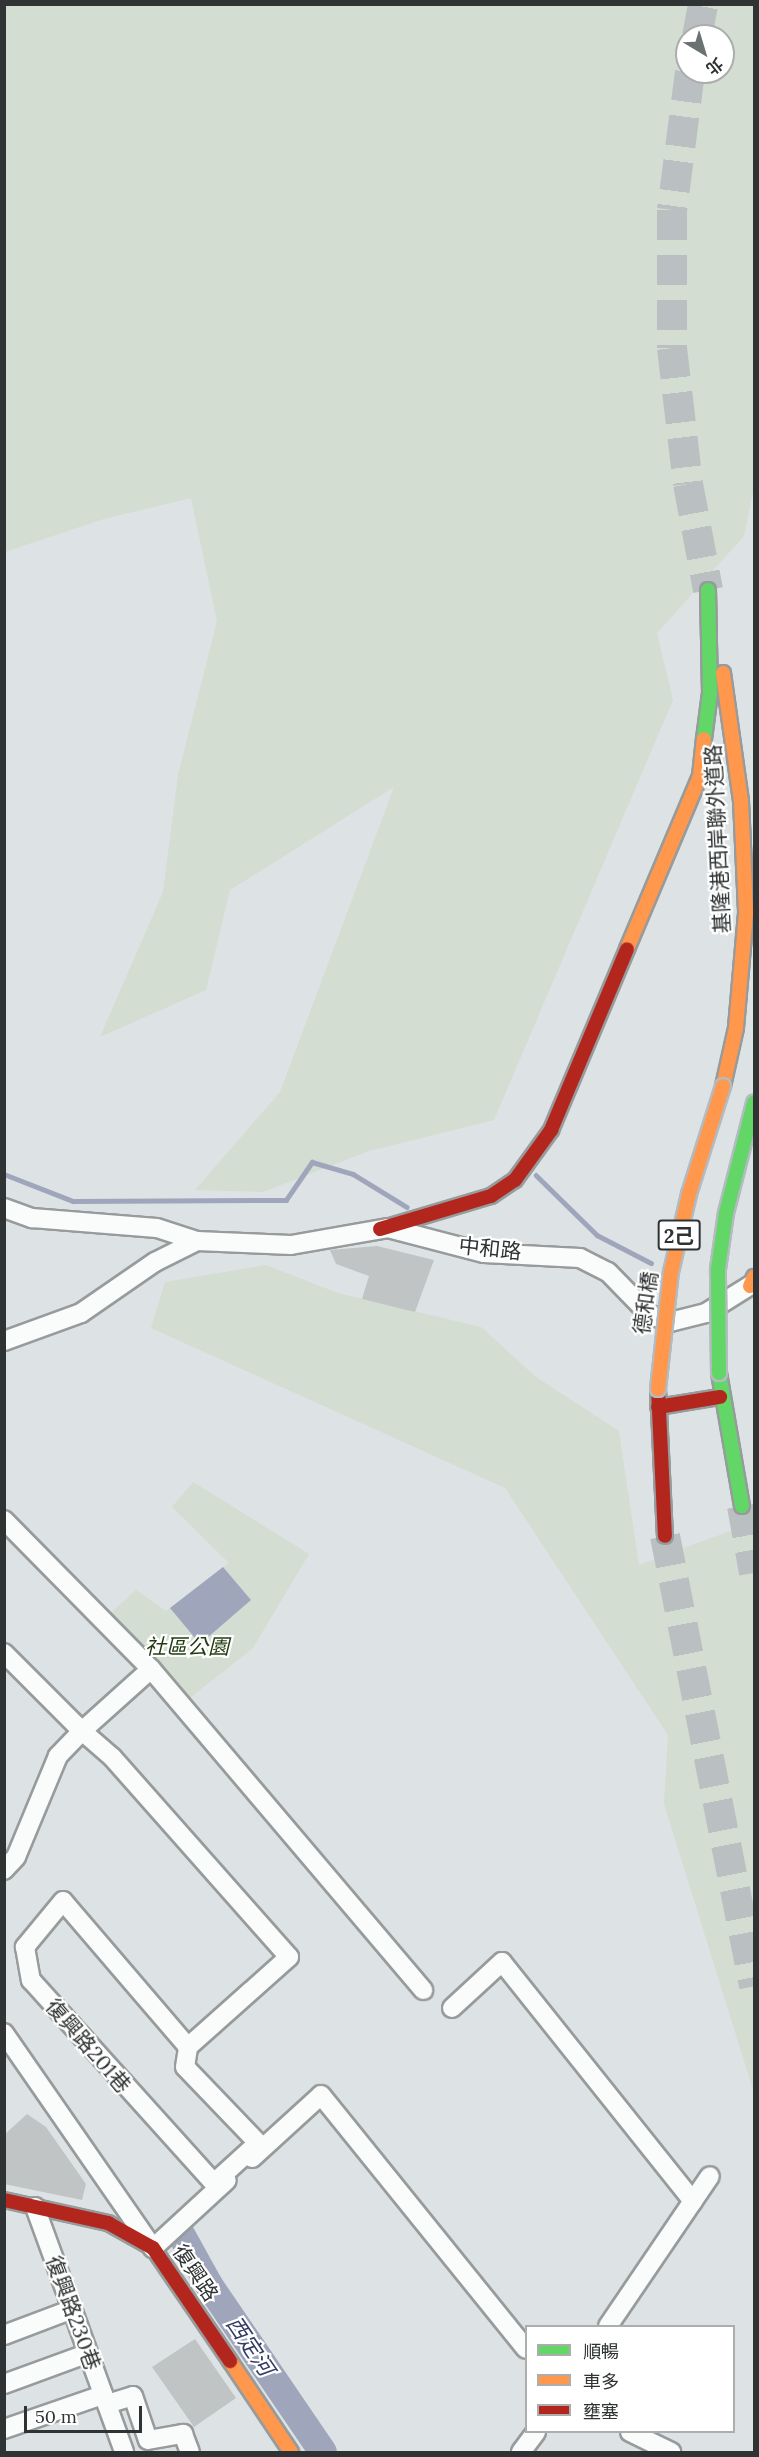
<!DOCTYPE html>
<html>
<head>
<meta charset="utf-8">
<style>
	body { margin:0 }
	#map { position:relative; width:759px; height:2457px; overflow:hidden; background:#dde3e4; font-family:Lora,"Noto Sans TC",serif }
	div>[style] { position:absolute }
	[style*='--x'] { left:calc(var(--x)*1px); top:calc(var(--y)*1px); width:calc(var(--w)*1px); rotate:calc(var(--a)*1deg) }
	.green>* { inset:0; background:#d3ddd1 }
	.water>* { inset:0; background:#9fa6bb }
	.stream>* { height:4.5px; margin:-2.25px; padding:0 2.25px; transform-origin:2.25px; border-radius:2.25px; background:#9fa6bb }
	.river>* { height:28px; margin:-14px; padding:0 14px; transform-origin:14px; border-radius:14px; background:#9fa6bb }
	.building>* { inset:0; background:#c0c4c4 }
	.primary-tunnel>* { height:30px; margin-top:-15px; transform-origin:0; background:repeating-linear-gradient(90deg,#bac0c1 0 30px,transparent 0 45px) }
	.roads { filter:drop-shadow(2px 0 #979b9b) drop-shadow(-2px 0 #979b9b) drop-shadow(0 2px #979b9b) drop-shadow(0 -2px #979b9b) }
	.street>* { height:18px; margin:-9px; padding:0 9px; transform-origin:9px; border-radius:9px; background:#fafbfb }
	.fast>* { height:14px; margin:-7px; padding:0 7px; transform-origin:7px; border-radius:7px; background:#63d668 }
	.slow>* { height:14px; margin:-7px; padding:0 7px; transform-origin:7px; border-radius:7px; background:#ff974d }
	.jam>* { height:14px; margin:-7px; padding:0 7px; transform-origin:7px; border-radius:7px; background:#b3261e }
	.bridges { filter:drop-shadow(2px 0 #b3bbc0) drop-shadow(-2px 0 #b3bbc0) drop-shadow(0 2px #b3bbc0) drop-shadow(0 -2px #b3bbc0) }
	.fast-bridge>* { height:14px; margin:-7px; padding:0 7px; transform-origin:7px; border-radius:7px; background:#63d668 }
	.slow-bridge>* { height:14px; margin:-7px; padding:0 7px; transform-origin:7px; border-radius:7px; background:#ff974d }
	span { translate:-50% -50%; white-space:nowrap; text-align:center; line-height:1.15; -webkit-text-stroke:4.5px #fff; paint-order:stroke }
	.shield-label span { padding:2px 4px; background:#fff; border:2px solid; border-radius:4px; -webkit-text-stroke-width:0 }
	.shield-label { font-size:20px; color:#2f3333; font-weight:700 }
	.street-label { font-size:21px; color:#2f3333 }
	.park-label { font-size:21px; color:#233c11; font-style:italic }
	.water-label { font-size:22px; color:#333b66; font-style:italic }
	.frame { position:absolute; inset:0; border:6px solid #2f3333; pointer-events:none }
	.legend { position:absolute; left:525px; top:2325px; width:210px; height:108px; box-sizing:border-box; background:#fff; border:2px solid #acadad; margin:0; padding:8px 10px; list-style:none; font-size:18px; color:#2f3333 }
	.legend li { display:flex; align-items:center; gap:12px; height:30px }
	.legend b { width:30px; border:2px solid #acadad }
	.north { position:absolute; left:675px; top:24px; width:60px; height:60px; box-sizing:border-box; background:#fff; border:2px solid #acadad; border-radius:50%; rotate:142deg; font-size:16px; font-weight:700; line-height:24px; text-align:center; color:#2f3333 }
	.north::after { content:''; display:block; margin:auto; width:21px; height:27px; background:#6c7171; clip-path:polygon(50% 0,100% 100%,50% 72%,0 100%) }
	.scale { position:absolute; left:24px; top:2406px; width:118px; height:27px; box-sizing:border-box; border:3px solid #2f3333; border-top:0; padding-left:8px; font-size:18px; line-height:21px; white-space:nowrap; color:#2f3333; -webkit-text-stroke:4px #fff; paint-order:stroke }
</style>
</head>
<body>
<div id="map">
	<div class="green">
		<div style="clip-path:polygon(evenodd,4px 5px,754px 5px,754px 487px,744px 536px,657px 633px,673px 700px,494px 1120px,369px 1151px,263px 1192px,195px 1190px,280px 1092px,394px 787px,230px 890px,206px 990px,100px 1037px,163px 892px,178px 775px,217px 621px,191px 498px,104px 519px,5px 552px,4px 5px,687px 36px,723px 36px,723px 72px,687px 72px,687px 36px)"></div>
		<div style="clip-path:polygon(266px 1265px,338px 1293px,481px 1327px,536px 1377px,619px 1431px,639px 1565px,754px 1522px,754px 2093px,664px 1804px,668px 1735px,505px 1488px,151px 1328px,165px 1282px)"></div>
		<div style="clip-path:polygon(193px 1482px,309px 1554px,253px 1648px,181px 1705px,103px 1620px,136px 1590px,166px 1611px,229px 1563px,172px 1507px)"></div>
	</div>
	<div class="water">
		<div style="clip-path:polygon(223px 1567px,251px 1600px,200px 1644px,170px 1608px)"></div>
	</div>
	<div class="stream">
		<div style="--x:4;--y:1174;--w:74;--a:21.4"></div>
		<div style="--x:73;--y:1201;--w:213;--a:-0.3"></div>
		<div style="--x:286;--y:1200;--w:46;--a:-55.6"></div>
		<div style="--x:312;--y:1162;--w:43;--a:16.3"></div>
		<div style="--x:353;--y:1174;--w:63;--a:31.4"></div>
		<div style="--x:536;--y:1175;--w:86;--a:44.5"></div>
		<div style="--x:597;--y:1235;--w:61;--a:27.4"></div>
	</div>
	<div class="river">
		<div style="--x:182;--y:2236;--w:56;--a:61.1"></div>
		<div style="--x:209;--y:2285;--w:202;--a:55.7"></div>
	</div>
	<div class="building">
		<div style="clip-path:polygon(377px 1246px,434px 1260px,415px 1312px,362px 1299px,369px 1276px,336px 1264px,330px 1250px)"></div>
		<div style="clip-path:polygon(27px 2114px,46px 2127px,86px 2184px,82px 2200px,4px 2184px,4px 2135px)"></div>
		<div style="clip-path:polygon(195px 2339px,236px 2398px,194px 2427px,152px 2367px)"></div>
	</div>
	<div class="primary-tunnel">
		<div style="--x:697;--y:36;--w:33;--a:-79"></div>
		<div style="--x:690;--y:72;--w:139;--a:97.4"></div>
		<div style="--x:672;--y:210;--w:138;--a:90"></div>
		<div style="--x:672;--y:348;--w:137;--a:83.3"></div>
		<div style="--x:688;--y:484;--w:108;--a:79.3"></div>
		<div style="--x:742;--y:1506;--w:68;--a:79.8"></div>
		<div style="--x:665;--y:1536;--w:459;--a:78.8"></div>
	</div>
	<div class="roads">
		<div class="street">
			<div style="--x:4;--y:1208;--w:30;--a:20"></div>
			<div style="--x:32;--y:1218;--w:125;--a:4.6"></div>
			<div style="--x:157;--y:1228;--w:42;--a:18"></div>
			<div style="--x:4;--y:1341;--w:82;--a:-20"></div>
			<div style="--x:81;--y:1313;--w:90;--a:-34.6"></div>
			<div style="--x:155;--y:1262;--w:47;--a:-26.6"></div>
			<div style="--x:197;--y:1241;--w:94;--a:2.4"></div>
			<div style="--x:291;--y:1245;--w:98;--a:-9.9"></div>
			<div style="--x:388;--y:1228;--w:99;--a:14.6"></div>
			<div style="--x:484;--y:1253;--w:96;--a:3"></div>
			<div style="--x:580;--y:1258;--w:31;--a:27"></div>
			<div style="--x:608;--y:1272;--w:60;--a:45.7"></div>
			<div style="--x:650;--y:1315;--w:21;--a:19"></div>
			<div style="--x:670;--y:1322;--w:37;--a:-14"></div>
			<div style="--x:706;--y:1313;--w:57;--a:-32"></div>
			<div style="--x:4;--y:1520;--w:209;--a:45.4"></div>
			<div style="--x:151;--y:1669;--w:421;--a:49.7"></div>
			<div style="--x:4;--y:1653;--w:110;--a:45"></div>
			<div style="--x:82;--y:1731;--w:35;--a:134"></div>
			<div style="--x:58;--y:1756;--w:109;--a:112.6"></div>
			<div style="--x:16;--y:1857;--w:18;--a:133"></div>
			<div style="--x:151;--y:1669;--w:93;--a:138.1"></div>
			<div style="--x:82;--y:1731;--w:40;--a:41"></div>
			<div style="--x:112;--y:1757;--w:267;--a:48.5"></div>
			<div style="--x:289;--y:1957;--w:135;--a:138.3"></div>
			<div style="--x:188;--y:2047;--w:192;--a:-130.6"></div>
			<div style="--x:63;--y:1901;--w:60;--a:129.6"></div>
			<div style="--x:25;--y:1947;--w:34;--a:80"></div>
			<div style="--x:31;--y:1980;--w:273;--a:48"></div>
			<div style="--x:214;--y:2183;--w:59;--a:-42.3"></div>
			<div style="--x:258;--y:2143;--w:105;--a:-133.8"></div>
			<div style="--x:185;--y:2067;--w:20;--a:-81"></div>
			<div style="--x:452;--y:2008;--w:68;--a:-42.6"></div>
			<div style="--x:502;--y:1962;--w:306;--a:51.4"></div>
			<div style="--x:4;--y:2033;--w:262;--a:55.3"></div>
			<div style="--x:153;--y:2248;--w:100;--a:-42.6"></div>
			<div style="--x:252;--y:2158;--w:93;--a:-42.4"></div>
			<div style="--x:321;--y:2095;--w:326;--a:51.1"></div>
			<div style="--x:35;--y:2207;--w:261;--a:70"></div>
			<div style="--x:608;--y:2326;--w:181;--a:-55.8"></div>
			<div style="--x:4;--y:2335;--w:71;--a:-20.7"></div>
			<div style="--x:4;--y:2384;--w:87;--a:-20.1"></div>
			<div style="--x:107;--y:2404;--w:27;--a:-17"></div>
			<div style="--x:133;--y:2396;--w:46;--a:71.2"></div>
			<div style="--x:148;--y:2440;--w:36;--a:-10"></div>
			<div style="--x:183;--y:2434;--w:19;--a:69"></div>
			<div style="--x:4;--y:2429;--w:105;--a:-19"></div>
			<div style="--x:630;--y:2432;--w:46;--a:26"></div>
			<div style="--x:521;--y:2452;--w:25;--a:-53"></div>
		</div>
		<div class="fast">
			<div style="--x:704;--y:739;--w:46;--a:-82.6"></div>
			<div style="--x:710;--y:693;--w:103;--a:-91.1"></div>
			<div style="--x:719;--y:1373;--w:135;--a:80.2"></div>
		</div>
		<div class="slow">
			<div style="--x:723;--y:673;--w:129;--a:82"></div>
			<div style="--x:741;--y:801;--w:112;--a:87.4"></div>
			<div style="--x:746;--y:913;--w:115;--a:95"></div>
			<div style="--x:736;--y:1028;--w:59;--a:102.6"></div>
			<div style="--x:627;--y:949;--w:188;--a:-67.1"></div>
			<div style="--x:700;--y:776;--w:37;--a:-84"></div>
			<div style="--x:750;--y:1286;--w:10;--a:-66"></div>
			<div style="--x:230;--y:2361;--w:110;--a:56.2"></div>
		</div>
		<div class="jam">
			<div style="--x:380;--y:1229;--w:116;--a:-16.6"></div>
			<div style="--x:491;--y:1196;--w:29;--a:-34"></div>
			<div style="--x:515;--y:1180;--w:62;--a:-54.2"></div>
			<div style="--x:551;--y:1130;--w:196;--a:-67.2"></div>
			<div style="--x:658;--y:1389;--w:147;--a:87.3"></div>
			<div style="--x:658;--y:1407;--w:63;--a:-9.2"></div>
			<div style="--x:4;--y:2200;--w:107;--a:12.5"></div>
			<div style="--x:108;--y:2223;--w:51;--a:29.1"></div>
			<div style="--x:153;--y:2248;--w:137;--a:55.7"></div>
		</div>
	</div>
	<div class="bridges">
		<div class="fast-bridge">
			<div style="--x:719;--y:1373;--w:104;--a:-90.6"></div>
			<div style="--x:718;--y:1269;--w:57;--a:-81.9"></div>
			<div style="--x:726;--y:1213;--w:114;--a:-75.7"></div>
		</div>
		<div class="slow-bridge">
			<div style="--x:658;--y:1389;--w:118;--a:-83.7"></div>
			<div style="--x:671;--y:1272;--w:80;--a:-77"></div>
			<div style="--x:689;--y:1194;--w:113;--a:-72.5"></div>
		</div>
	</div>
	<div class="shield-label">
		<span style="left:679px;top:1235px">2己</span>
	</div>
	<div class="street-label">
		<span style="left:718px;top:839px;rotate:-93deg">基隆港西岸聯外道路</span>
		<span style="left:490px;top:1249px;rotate:6deg">中和路</span>
		<span style="left:646px;top:1303px;rotate:-82deg">德和橋</span>
		<span style="left:88px;top:2046px;rotate:49deg">復興路201巷</span>
		<span style="left:195px;top:2273px;rotate:56deg">復興路</span>
		<span style="left:73px;top:2313px;rotate:70deg">復興路230巷</span>
	</div>
	<div class="park-label">
		<span style="left:187px;top:1647px">社區公園</span>
	</div>
	<div class="water-label">
		<span style="left:250px;top:2346px;rotate:56deg">西定河</span>
	</div>
	<div class="frame"></div>
	<ul class="legend">
	<li><b style="height:8px;background:#63d668"></b>順暢</li>
	<li><b style="height:8px;background:#ff974d"></b>車多</li>
	<li><b style="height:8px;background:#b3261e"></b>壅塞</li>
	</ul>
	<div class="north">北</div>
	<div class="scale">50 m</div>
</div>
</body>
</html>
